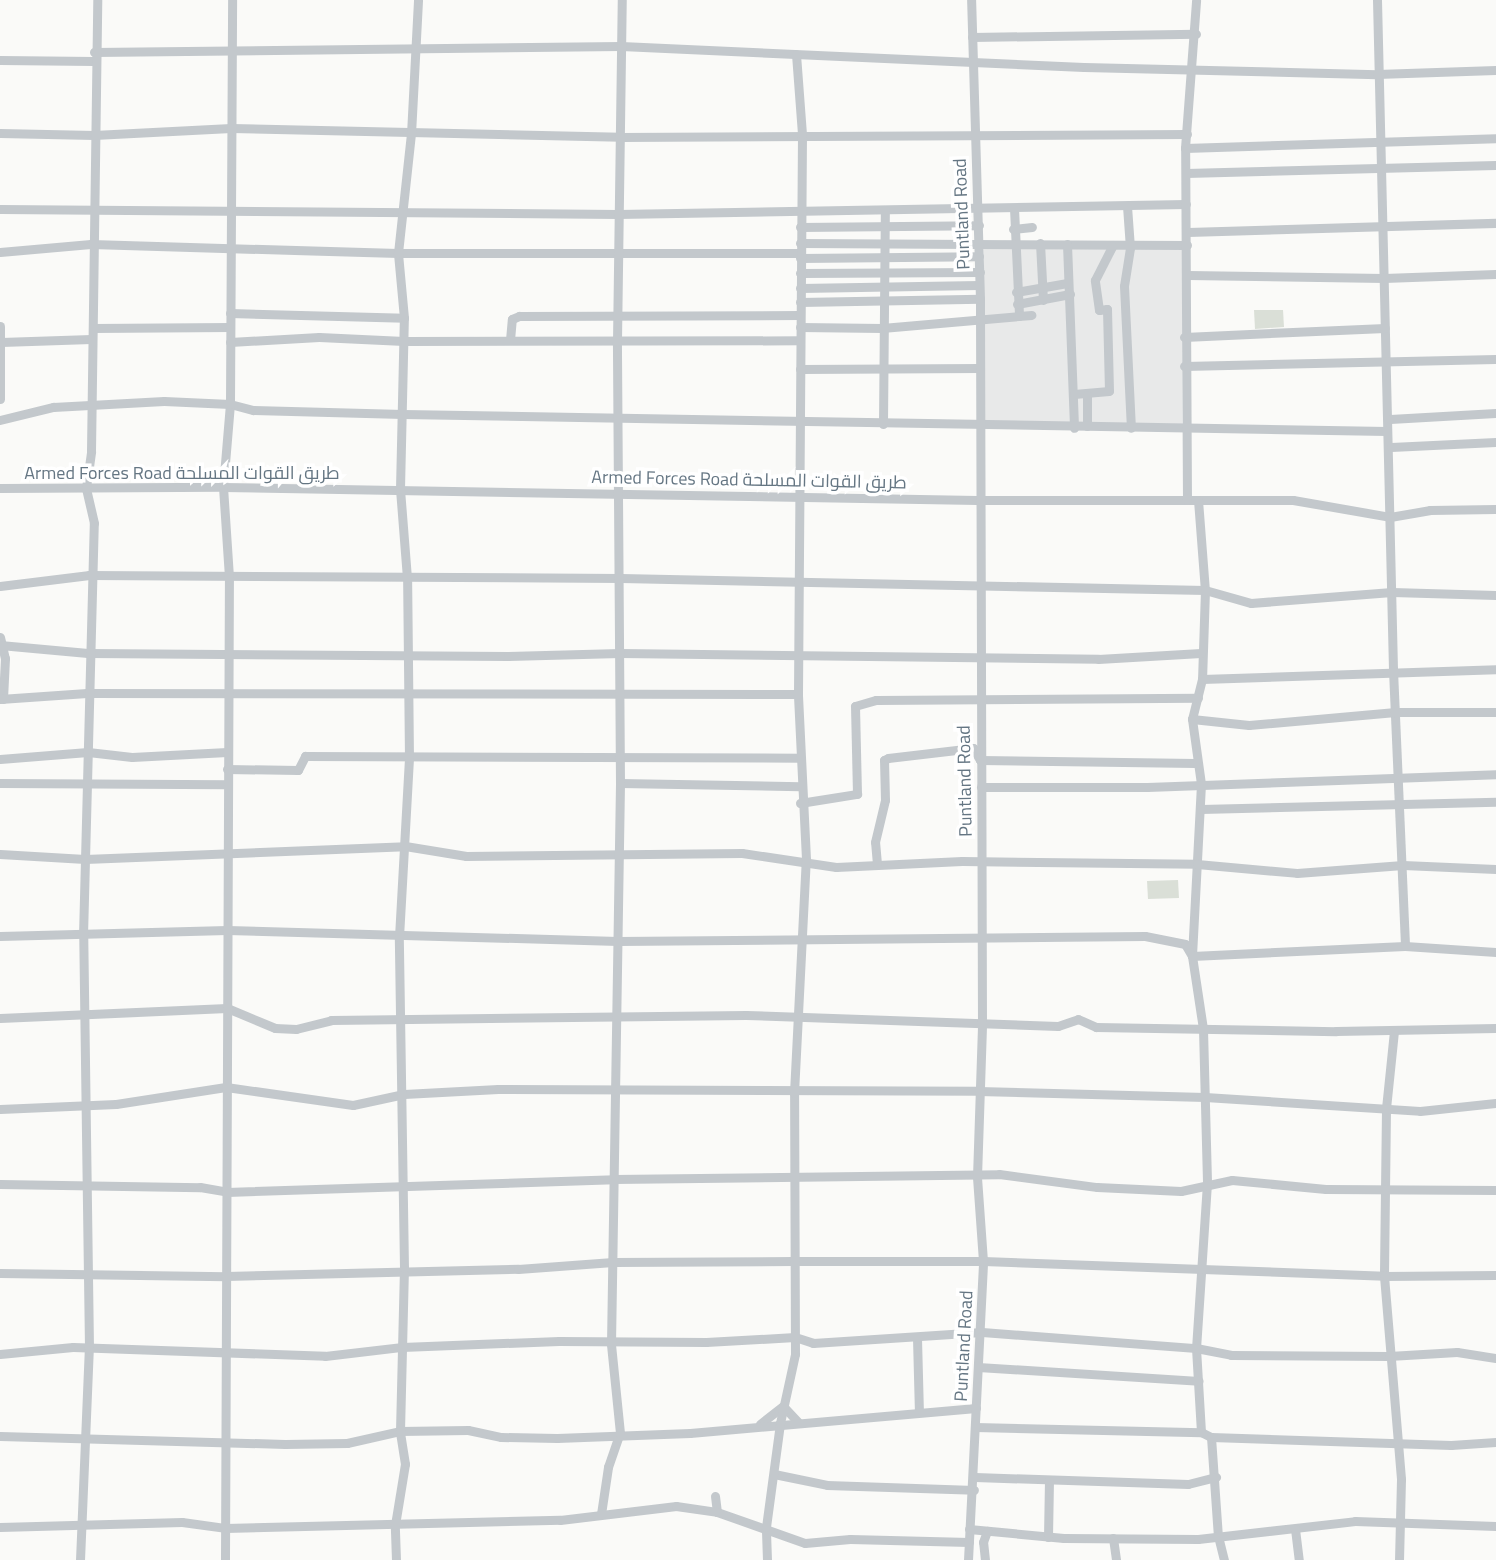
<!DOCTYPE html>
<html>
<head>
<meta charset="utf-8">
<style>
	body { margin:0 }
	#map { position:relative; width:1496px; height:1560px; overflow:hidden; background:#fafaf8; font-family:"Titillium Web",Cairo,sans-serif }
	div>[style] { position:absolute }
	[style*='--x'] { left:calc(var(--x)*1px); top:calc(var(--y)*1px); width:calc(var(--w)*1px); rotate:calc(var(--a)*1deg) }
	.built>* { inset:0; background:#e8e9e9 }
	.green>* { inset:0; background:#dadfd7 }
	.minor>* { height:9px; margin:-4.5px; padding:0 4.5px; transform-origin:4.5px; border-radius:4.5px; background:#c3c8cc }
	span { translate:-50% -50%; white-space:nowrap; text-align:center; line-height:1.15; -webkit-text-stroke:7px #fff; paint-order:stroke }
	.street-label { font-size:18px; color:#657683 }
</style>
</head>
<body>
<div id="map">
	<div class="built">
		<div style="clip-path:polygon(984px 247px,1183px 249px,1182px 424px,982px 421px)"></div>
	</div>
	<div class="green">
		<div style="clip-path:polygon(1254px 310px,1283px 310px,1284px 327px,1255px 329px)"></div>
		<div style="clip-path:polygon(1178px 880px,1179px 898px,1148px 899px,1147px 881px)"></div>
	</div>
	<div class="minor">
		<div style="--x:1377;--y:0;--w:670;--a:88.63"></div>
		<div style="--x:1393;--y:670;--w:276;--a:87.5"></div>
		<div style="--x:972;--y:37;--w:224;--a:-0.8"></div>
		<div style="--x:94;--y:52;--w:527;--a:-0.65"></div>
		<div style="--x:621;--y:46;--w:463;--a:2.6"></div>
		<div style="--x:1084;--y:67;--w:293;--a:1.4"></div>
		<div style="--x:1377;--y:74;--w:119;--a:-1.9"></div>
		<div style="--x:0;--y:60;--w:94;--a:0.6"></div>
		<div style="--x:0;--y:133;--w:94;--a:1.2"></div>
		<div style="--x:94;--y:135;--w:137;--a:-2.9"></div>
		<div style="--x:231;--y:128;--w:389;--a:1.3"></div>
		<div style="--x:620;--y:137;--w:567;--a:-0.3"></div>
		<div style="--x:1185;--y:148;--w:311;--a:-1.8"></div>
		<div style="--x:1186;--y:173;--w:310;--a:-1.5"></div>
		<div style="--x:1127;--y:206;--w:42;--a:85.9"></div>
		<div style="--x:1130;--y:248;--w:38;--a:99"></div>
		<div style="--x:1124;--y:286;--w:142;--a:87.2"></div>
		<div style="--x:1014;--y:208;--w:108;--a:87.3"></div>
		<div style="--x:0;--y:209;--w:618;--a:0.46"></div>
		<div style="--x:618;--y:214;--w:568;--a:-1.01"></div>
		<div style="--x:800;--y:227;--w:179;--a:-0.6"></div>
		<div style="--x:1013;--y:229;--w:19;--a:-6"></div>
		<div style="--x:1188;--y:232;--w:308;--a:-1.7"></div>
		<div style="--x:800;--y:243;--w:387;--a:0.3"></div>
		<div style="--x:1040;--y:243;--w:57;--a:87"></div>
		<div style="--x:1067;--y:244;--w:184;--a:87.8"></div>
		<div style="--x:0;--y:252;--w:91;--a:-5"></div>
		<div style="--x:91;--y:244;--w:307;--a:1.7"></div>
		<div style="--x:398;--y:253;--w:402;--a:0"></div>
		<div style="--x:800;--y:258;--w:179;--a:-0.6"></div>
		<div style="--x:800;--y:273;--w:180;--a:-0.3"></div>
		<div style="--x:1188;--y:275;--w:196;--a:0.9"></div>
		<div style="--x:1384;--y:278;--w:112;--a:-2"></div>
		<div style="--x:800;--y:288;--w:179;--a:-1"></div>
		<div style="--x:1016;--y:292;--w:52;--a:-10"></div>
		<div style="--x:800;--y:302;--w:180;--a:-1"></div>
		<div style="--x:1017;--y:304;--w:54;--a:-10.7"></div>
		<div style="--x:230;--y:313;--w:174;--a:1.6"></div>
		<div style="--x:0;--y:326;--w:73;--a:90"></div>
		<div style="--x:800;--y:327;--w:82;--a:0.7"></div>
		<div style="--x:882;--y:328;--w:150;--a:-5"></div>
		<div style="--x:93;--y:328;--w:137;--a:-0.4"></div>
		<div style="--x:1184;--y:337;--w:201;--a:-2.6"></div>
		<div style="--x:510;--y:340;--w:21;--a:-85"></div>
		<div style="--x:512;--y:319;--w:8;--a:-23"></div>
		<div style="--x:519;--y:316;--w:281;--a:-0.2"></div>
		<div style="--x:1;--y:342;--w:90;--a:-1.9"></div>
		<div style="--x:230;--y:342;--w:89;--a:-3.2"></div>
		<div style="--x:319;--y:337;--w:85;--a:2.7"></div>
		<div style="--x:404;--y:341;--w:395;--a:-0.1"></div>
		<div style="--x:1184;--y:366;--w:312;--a:-1.3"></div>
		<div style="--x:800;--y:369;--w:180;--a:-0.3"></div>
		<div style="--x:1074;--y:394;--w:35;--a:-5"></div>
		<div style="--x:1109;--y:391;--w:82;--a:-91.4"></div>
		<div style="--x:1107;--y:309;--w:8;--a:173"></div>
		<div style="--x:1099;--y:310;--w:30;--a:-98"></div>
		<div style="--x:1095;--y:280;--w:38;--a:-63"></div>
		<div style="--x:1087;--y:395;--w:31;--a:90"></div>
		<div style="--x:1390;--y:419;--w:106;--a:-3.2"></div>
		<div style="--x:0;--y:420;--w:55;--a:-13.8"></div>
		<div style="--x:53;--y:407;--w:111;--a:-3.1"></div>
		<div style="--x:164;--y:401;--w:66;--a:2.6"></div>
		<div style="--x:230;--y:404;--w:24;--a:15"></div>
		<div style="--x:253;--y:410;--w:150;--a:1.5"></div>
		<div style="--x:403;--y:414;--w:984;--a:0.99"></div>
		<div style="--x:883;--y:424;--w:214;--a:-89.5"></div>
		<div style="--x:1391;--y:447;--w:105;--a:-2.7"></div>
		<div style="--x:0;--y:488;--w:223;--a:-0.3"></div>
		<div style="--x:223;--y:487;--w:754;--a:0.99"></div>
		<div style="--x:977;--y:500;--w:316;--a:0"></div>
		<div style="--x:1293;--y:500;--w:98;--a:9.9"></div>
		<div style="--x:1390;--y:517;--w:41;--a:-9.9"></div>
		<div style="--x:1430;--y:510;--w:66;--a:-0.9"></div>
		<div style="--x:1187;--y:500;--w:352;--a:-90.3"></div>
		<div style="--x:1185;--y:148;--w:148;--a:-85.7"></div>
		<div style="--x:1198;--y:500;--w:90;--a:85.6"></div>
		<div style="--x:1205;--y:590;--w:89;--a:91.9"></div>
		<div style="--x:1202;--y:679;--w:41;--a:104"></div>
		<div style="--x:1192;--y:719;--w:66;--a:82.1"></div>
		<div style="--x:1201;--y:784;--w:172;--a:93"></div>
		<div style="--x:1192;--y:956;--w:74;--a:81.4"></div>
		<div style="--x:1203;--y:1029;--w:154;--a:88.5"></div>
		<div style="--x:1207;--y:1183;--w:165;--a:93.8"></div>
		<div style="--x:1196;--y:1348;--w:84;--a:86.6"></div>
		<div style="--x:1201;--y:1432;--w:11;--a:27"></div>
		<div style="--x:1211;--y:1437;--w:99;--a:86"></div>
		<div style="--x:1218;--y:1536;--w:25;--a:76"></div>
		<div style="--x:0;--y:586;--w:90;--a:-7"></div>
		<div style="--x:89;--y:575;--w:532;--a:0.32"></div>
		<div style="--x:621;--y:578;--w:584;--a:1.18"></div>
		<div style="--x:1205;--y:590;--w:48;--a:15.8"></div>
		<div style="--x:1251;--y:603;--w:141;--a:-4.5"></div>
		<div style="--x:1392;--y:592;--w:104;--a:1.7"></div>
		<div style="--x:0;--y:637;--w:22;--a:77"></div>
		<div style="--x:5;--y:658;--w:41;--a:92.8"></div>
		<div style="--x:0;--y:645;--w:88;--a:5.2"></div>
		<div style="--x:88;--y:653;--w:420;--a:0.4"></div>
		<div style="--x:508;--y:656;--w:112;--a:-1.5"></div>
		<div style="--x:620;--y:653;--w:478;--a:0.7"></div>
		<div style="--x:1098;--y:659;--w:103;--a:-3.3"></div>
		<div style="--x:1202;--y:679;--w:294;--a:-1.9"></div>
		<div style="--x:0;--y:699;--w:87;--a:-3.9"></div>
		<div style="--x:87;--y:693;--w:711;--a:0.08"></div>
		<div style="--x:1192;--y:719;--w:57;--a:6"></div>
		<div style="--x:1249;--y:725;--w:147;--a:-5.1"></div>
		<div style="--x:1395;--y:712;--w:101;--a:0"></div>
		<div style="--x:0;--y:759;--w:88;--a:-4.5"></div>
		<div style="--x:88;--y:752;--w:44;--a:6.5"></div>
		<div style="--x:132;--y:757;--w:95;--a:-3"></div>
		<div style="--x:227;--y:769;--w:71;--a:0.8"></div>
		<div style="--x:298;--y:770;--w:16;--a:-63"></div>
		<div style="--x:305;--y:756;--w:495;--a:0.2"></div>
		<div style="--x:0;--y:783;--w:227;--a:0.3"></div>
		<div style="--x:620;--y:783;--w:180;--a:1"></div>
		<div style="--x:981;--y:787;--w:166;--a:0"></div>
		<div style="--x:1147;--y:787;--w:349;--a:-2.1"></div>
		<div style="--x:800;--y:803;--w:58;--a:-9"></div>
		<div style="--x:857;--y:794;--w:88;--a:-91.3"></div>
		<div style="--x:855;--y:706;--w:22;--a:-16"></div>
		<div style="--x:876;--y:700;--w:322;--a:-0.4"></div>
		<div style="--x:1201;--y:809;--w:295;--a:-1.4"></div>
		<div style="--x:0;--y:854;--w:85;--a:3.4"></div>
		<div style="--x:85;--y:859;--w:320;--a:-2.3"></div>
		<div style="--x:405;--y:846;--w:62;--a:9.3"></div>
		<div style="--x:466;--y:856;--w:276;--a:-0.6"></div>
		<div style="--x:742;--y:853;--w:95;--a:8.5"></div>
		<div style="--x:836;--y:867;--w:126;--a:-2.7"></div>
		<div style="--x:962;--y:861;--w:235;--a:0.7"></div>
		<div style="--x:1197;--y:864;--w:100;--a:5.1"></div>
		<div style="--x:1297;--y:873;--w:106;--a:-4.3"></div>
		<div style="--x:1403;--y:865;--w:93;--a:2.5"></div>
		<div style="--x:877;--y:864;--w:22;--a:-95"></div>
		<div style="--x:875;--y:842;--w:43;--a:-76.6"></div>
		<div style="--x:885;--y:800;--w:40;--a:-91.4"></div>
		<div style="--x:884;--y:760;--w:4;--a:-27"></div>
		<div style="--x:888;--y:758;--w:86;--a:-6.7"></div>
		<div style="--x:973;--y:748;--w:14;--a:60"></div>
		<div style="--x:980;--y:760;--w:215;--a:0.8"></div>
		<div style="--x:0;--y:936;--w:227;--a:-1.5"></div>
		<div style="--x:227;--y:930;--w:391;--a:1.6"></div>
		<div style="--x:618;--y:941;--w:527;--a:-0.54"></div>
		<div style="--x:1145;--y:936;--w:41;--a:11.3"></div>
		<div style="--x:1185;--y:944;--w:14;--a:60"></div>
		<div style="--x:1192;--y:956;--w:213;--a:-2.7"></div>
		<div style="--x:1405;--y:946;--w:91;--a:3.8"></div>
		<div style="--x:0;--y:1018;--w:227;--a:-2.5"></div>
		<div style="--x:227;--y:1008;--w:52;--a:22.6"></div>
		<div style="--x:275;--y:1028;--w:21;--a:3"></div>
		<div style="--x:296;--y:1029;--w:36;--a:-14"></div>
		<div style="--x:331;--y:1020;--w:415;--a:-0.7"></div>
		<div style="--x:746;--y:1015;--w:312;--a:2"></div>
		<div style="--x:1058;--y:1026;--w:21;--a:-19"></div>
		<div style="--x:1078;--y:1019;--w:20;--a:24"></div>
		<div style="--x:1096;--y:1027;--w:240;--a:1"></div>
		<div style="--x:1336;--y:1031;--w:160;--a:-1.1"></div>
		<div style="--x:1394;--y:1031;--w:78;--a:95.9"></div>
		<div style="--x:1386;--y:1109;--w:167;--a:90.7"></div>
		<div style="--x:1384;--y:1276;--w:204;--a:85.2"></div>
		<div style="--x:1401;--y:1479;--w:81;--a:91.4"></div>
		<div style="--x:0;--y:1109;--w:116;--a:-2.5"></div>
		<div style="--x:116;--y:1104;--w:111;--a:-8.8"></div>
		<div style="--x:226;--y:1087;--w:128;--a:8.1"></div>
		<div style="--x:353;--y:1105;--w:52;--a:-12.2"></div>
		<div style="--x:404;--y:1094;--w:94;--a:-3"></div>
		<div style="--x:498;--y:1089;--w:480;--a:0.2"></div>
		<div style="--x:978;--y:1091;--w:227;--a:1.5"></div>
		<div style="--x:1205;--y:1097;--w:215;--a:3.7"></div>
		<div style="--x:1420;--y:1111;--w:76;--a:-6"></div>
		<div style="--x:0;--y:1184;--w:200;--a:0.9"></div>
		<div style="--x:200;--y:1187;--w:27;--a:10"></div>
		<div style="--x:227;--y:1192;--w:387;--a:-1.9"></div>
		<div style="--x:614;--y:1179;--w:385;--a:-0.7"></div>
		<div style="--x:999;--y:1174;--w:99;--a:7.6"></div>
		<div style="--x:1097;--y:1187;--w:84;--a:2.7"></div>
		<div style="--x:1181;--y:1191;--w:52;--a:-12.2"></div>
		<div style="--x:1232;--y:1180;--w:94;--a:5.5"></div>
		<div style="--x:1326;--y:1189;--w:170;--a:0.3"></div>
		<div style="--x:0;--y:1273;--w:226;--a:0.8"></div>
		<div style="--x:226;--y:1276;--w:292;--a:-1.4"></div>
		<div style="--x:518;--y:1269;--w:95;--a:-4.2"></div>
		<div style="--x:613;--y:1262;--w:180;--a:-0.3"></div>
		<div style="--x:793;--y:1261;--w:190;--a:0"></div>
		<div style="--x:983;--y:1261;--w:401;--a:2.1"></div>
		<div style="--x:1384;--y:1276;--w:112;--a:-0.5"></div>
		<div style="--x:917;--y:1338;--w:74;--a:88.5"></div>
		<div style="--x:0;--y:1354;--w:73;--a:-5.5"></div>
		<div style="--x:73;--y:1347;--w:252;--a:2"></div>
		<div style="--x:325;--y:1356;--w:78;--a:-6.7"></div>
		<div style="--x:402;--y:1347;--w:157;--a:-2.2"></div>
		<div style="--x:559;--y:1341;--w:147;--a:0.4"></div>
		<div style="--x:706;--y:1342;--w:89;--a:-3.2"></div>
		<div style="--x:795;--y:1337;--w:19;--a:18"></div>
		<div style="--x:813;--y:1343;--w:169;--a:-3.7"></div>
		<div style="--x:982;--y:1332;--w:215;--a:4.3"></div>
		<div style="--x:1196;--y:1348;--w:36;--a:11"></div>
		<div style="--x:1231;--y:1355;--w:158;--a:0.4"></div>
		<div style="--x:1389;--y:1356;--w:68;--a:-3.4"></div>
		<div style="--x:1457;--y:1352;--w:39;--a:9"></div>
		<div style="--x:978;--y:1367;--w:221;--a:3.6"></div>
		<div style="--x:760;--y:1424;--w:29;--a:-38"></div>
		<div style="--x:783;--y:1406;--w:22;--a:47"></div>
		<div style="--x:975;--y:1427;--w:226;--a:1.3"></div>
		<div style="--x:0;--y:1436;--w:285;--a:1.6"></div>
		<div style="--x:285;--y:1444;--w:62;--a:-0.9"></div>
		<div style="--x:347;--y:1443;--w:54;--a:-12.8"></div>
		<div style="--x:400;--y:1431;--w:68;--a:-0.8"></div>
		<div style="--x:468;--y:1430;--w:34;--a:12"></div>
		<div style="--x:501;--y:1437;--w:56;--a:1"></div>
		<div style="--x:557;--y:1438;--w:133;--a:-2.2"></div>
		<div style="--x:690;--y:1433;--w:287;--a:-5"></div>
		<div style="--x:1211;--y:1437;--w:240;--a:1.9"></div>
		<div style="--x:1451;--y:1445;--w:45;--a:-3.8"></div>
		<div style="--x:774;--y:1474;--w:54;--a:11.7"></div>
		<div style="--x:827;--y:1485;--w:147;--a:1.9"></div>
		<div style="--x:975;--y:1477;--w:213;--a:1.9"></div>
		<div style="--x:1188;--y:1484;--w:29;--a:-14"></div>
		<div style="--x:715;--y:1496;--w:16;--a:83"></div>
		<div style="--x:717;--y:1512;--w:93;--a:19.4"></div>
		<div style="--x:805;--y:1543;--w:45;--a:-5.1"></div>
		<div style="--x:850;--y:1539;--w:119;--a:1.4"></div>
		<div style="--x:601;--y:1514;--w:48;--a:-81.5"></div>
		<div style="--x:608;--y:1467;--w:36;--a:-71"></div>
		<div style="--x:620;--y:1433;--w:89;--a:-95.8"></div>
		<div style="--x:611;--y:1344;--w:561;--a:-89.08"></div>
		<div style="--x:620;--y:783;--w:442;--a:-90.4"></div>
		<div style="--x:617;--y:341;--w:341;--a:-89.2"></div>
		<div style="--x:0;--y:1527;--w:182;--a:-1.6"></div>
		<div style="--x:182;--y:1522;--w:43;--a:7.9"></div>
		<div style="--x:225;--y:1528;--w:335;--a:-1.4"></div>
		<div style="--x:560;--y:1520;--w:117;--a:-6.9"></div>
		<div style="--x:676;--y:1506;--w:41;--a:8.3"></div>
		<div style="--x:969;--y:1529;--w:95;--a:5.4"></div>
		<div style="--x:1064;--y:1538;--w:134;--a:0.4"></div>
		<div style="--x:1198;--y:1539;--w:158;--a:-6.5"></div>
		<div style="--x:1355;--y:1521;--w:141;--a:2"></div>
		<div style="--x:1295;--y:1529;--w:31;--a:83"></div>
		<div style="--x:1048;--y:1537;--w:56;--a:-89"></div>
		<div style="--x:1113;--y:1538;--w:22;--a:82"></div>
		<div style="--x:80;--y:1560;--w:212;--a:-87.6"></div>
		<div style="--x:89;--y:1348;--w:412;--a:-90.8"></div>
		<div style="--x:83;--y:936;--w:413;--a:-88.5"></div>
		<div style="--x:94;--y:523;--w:36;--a:-103"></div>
		<div style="--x:86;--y:488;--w:37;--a:-82"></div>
		<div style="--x:91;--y:451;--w:451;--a:-89.2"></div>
		<div style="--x:225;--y:1560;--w:983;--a:-89.77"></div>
		<div style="--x:229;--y:577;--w:90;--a:-93.8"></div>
		<div style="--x:223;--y:487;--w:83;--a:-85.2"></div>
		<div style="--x:230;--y:404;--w:404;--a:-89.7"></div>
		<div style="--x:396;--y:1560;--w:35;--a:-92"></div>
		<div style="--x:395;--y:1525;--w:62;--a:-80.7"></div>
		<div style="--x:405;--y:1464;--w:33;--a:-99"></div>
		<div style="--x:400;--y:1431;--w:163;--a:-88.6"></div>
		<div style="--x:404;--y:1268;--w:331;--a:-90.9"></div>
		<div style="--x:399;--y:937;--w:179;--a:-86.8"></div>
		<div style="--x:409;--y:758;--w:180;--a:-90.6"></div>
		<div style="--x:407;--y:578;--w:89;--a:-94.5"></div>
		<div style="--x:400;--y:489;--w:171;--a:-88.7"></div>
		<div style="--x:404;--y:318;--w:65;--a:-95.3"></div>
		<div style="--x:398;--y:253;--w:120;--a:-83.8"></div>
		<div style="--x:411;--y:134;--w:134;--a:-87"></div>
		<div style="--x:767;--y:1560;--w:33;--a:-92"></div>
		<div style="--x:766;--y:1527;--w:105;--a:-82.3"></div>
		<div style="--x:780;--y:1423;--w:71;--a:-77.7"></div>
		<div style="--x:795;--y:1354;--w:261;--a:-90.2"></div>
		<div style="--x:794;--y:1093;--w:234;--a:-87.1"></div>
		<div style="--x:806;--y:859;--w:165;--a:-92.8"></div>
		<div style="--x:798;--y:694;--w:560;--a:-89.59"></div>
		<div style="--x:802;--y:134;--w:80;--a:-94.3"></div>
		<div style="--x:968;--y:1560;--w:299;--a:-87.1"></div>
		<div style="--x:983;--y:1261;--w:84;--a:-94.1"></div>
		<div style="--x:977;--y:1177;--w:153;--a:-88.1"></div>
		<div style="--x:982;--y:1024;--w:725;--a:-90.16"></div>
		<div style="--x:980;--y:299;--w:299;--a:-91.7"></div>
		<div style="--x:985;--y:1560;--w:18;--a:-96"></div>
		<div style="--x:983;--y:1542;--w:12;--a:-70"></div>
	</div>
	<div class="street-label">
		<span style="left:962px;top:214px;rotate:-92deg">Puntland Road</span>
		<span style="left:182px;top:473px">Armed Forces Road طريق القوات المسلحة</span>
		<span style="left:749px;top:480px;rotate:1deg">Armed Forces Road طريق القوات المسلحة</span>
		<span style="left:965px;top:781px;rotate:-91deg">Puntland Road</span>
		<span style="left:964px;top:1346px;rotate:-87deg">Puntland Road</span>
	</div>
</div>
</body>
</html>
